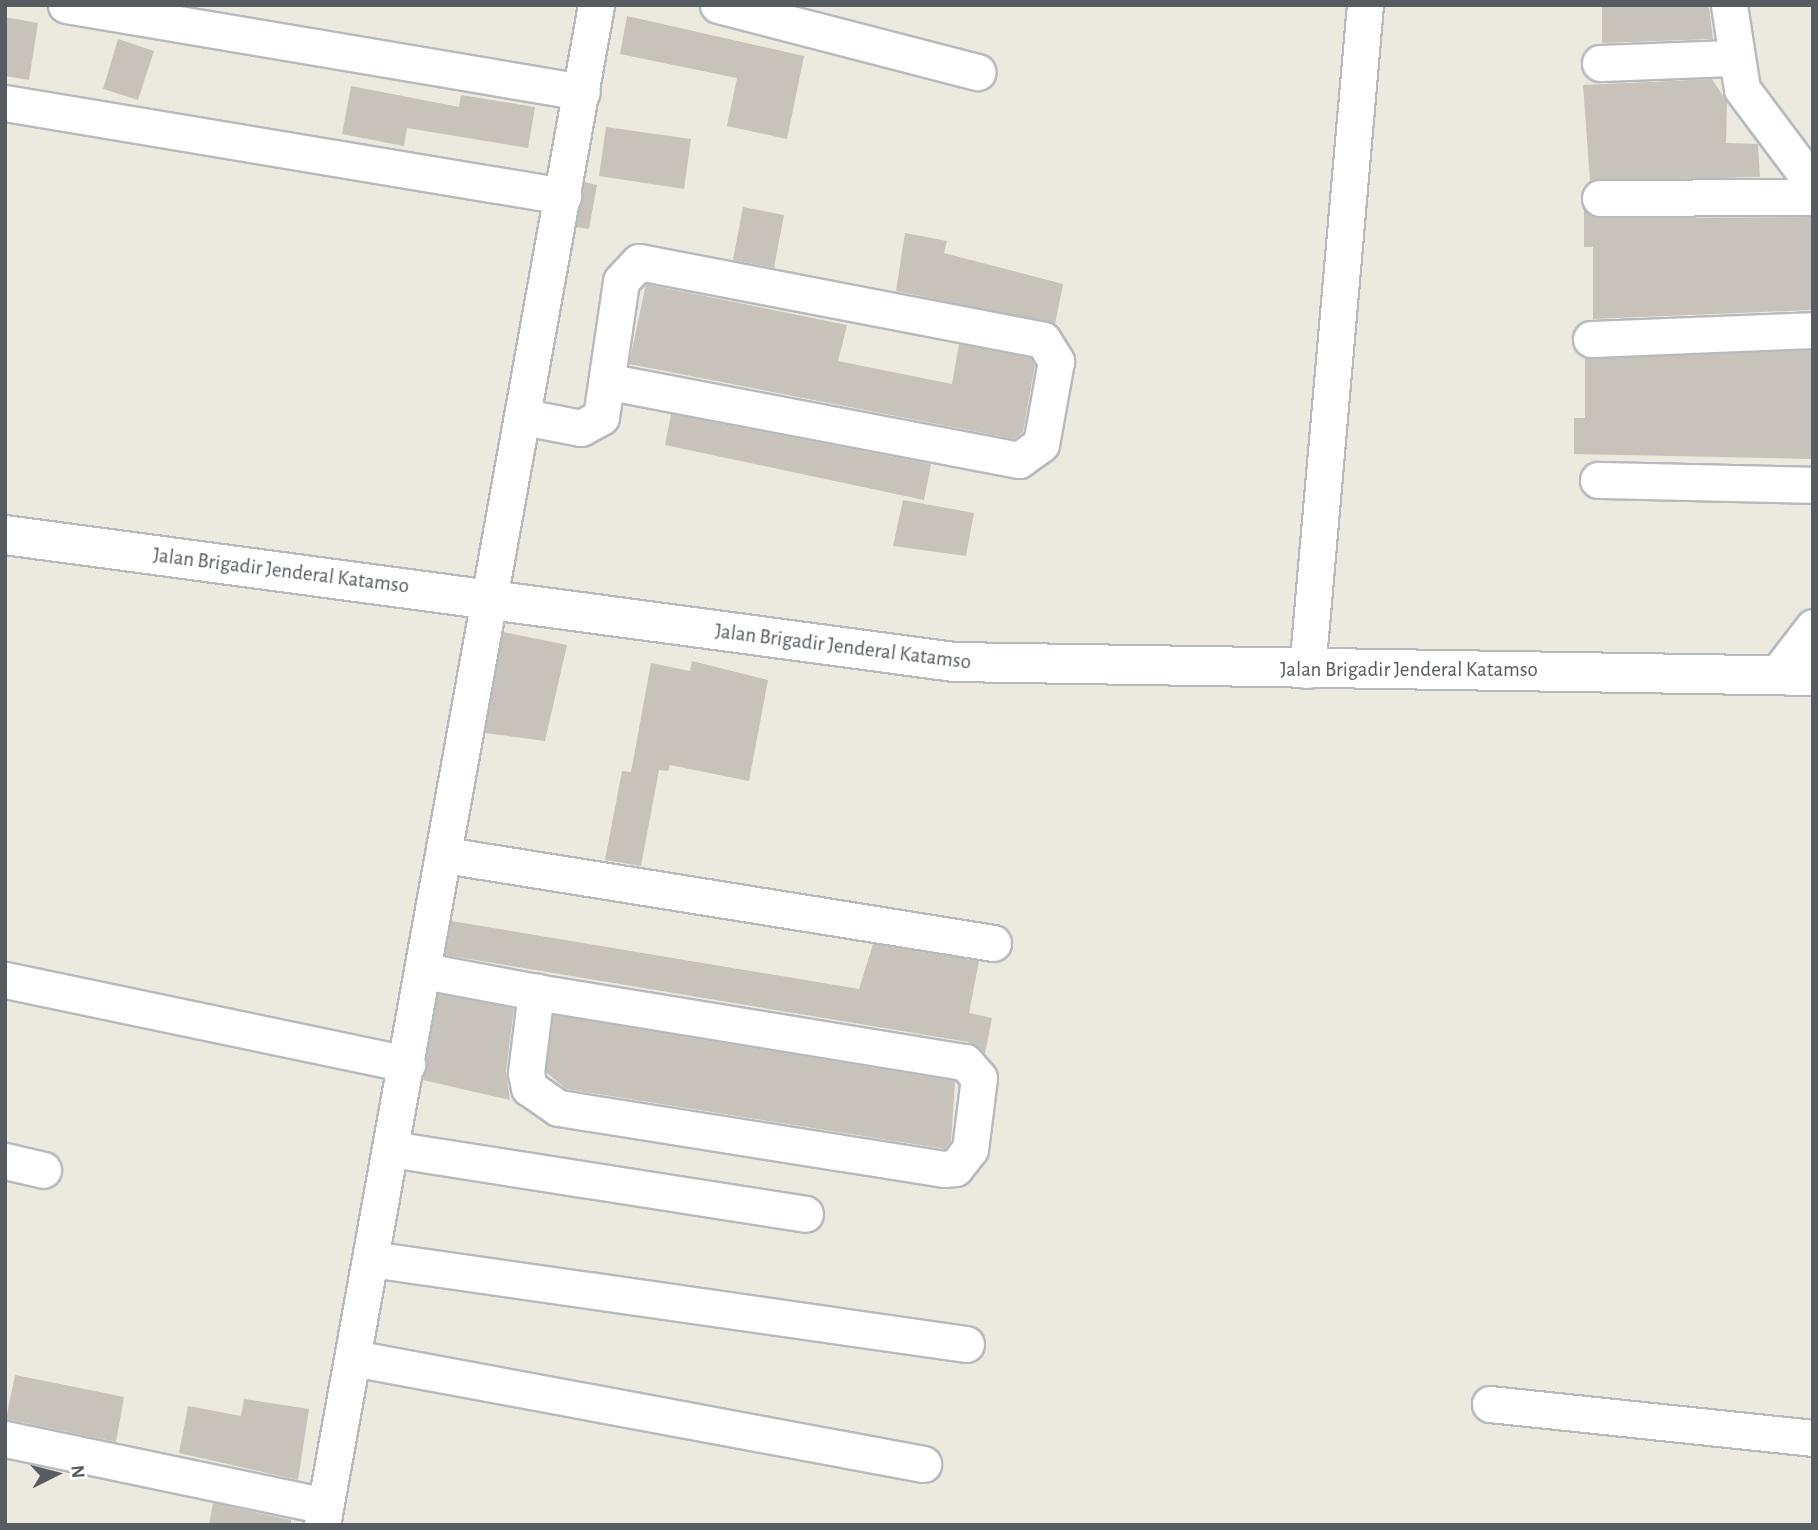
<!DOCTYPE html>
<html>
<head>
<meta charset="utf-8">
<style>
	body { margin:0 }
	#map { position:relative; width:1818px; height:1530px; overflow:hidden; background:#ece9de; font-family:"Alegreya Sans",sans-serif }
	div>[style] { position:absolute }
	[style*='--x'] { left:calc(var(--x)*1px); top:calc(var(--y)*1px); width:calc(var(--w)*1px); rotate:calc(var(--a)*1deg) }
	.building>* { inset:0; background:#c7c3bb }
	.roads { filter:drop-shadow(2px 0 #b6babf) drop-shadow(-2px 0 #b6babf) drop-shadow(0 2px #b6babf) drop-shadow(0 -2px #b6babf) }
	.minor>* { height:35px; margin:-17.5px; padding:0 17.5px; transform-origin:17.5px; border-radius:17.5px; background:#fff }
	.secondary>* { height:38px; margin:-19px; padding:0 19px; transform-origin:19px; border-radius:19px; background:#fff }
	span { translate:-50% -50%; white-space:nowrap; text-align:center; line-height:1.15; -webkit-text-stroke:5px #fff; paint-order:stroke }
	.street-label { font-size:21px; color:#575c61 }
	.frame { position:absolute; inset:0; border:7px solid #575c61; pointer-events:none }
	.north { position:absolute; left:21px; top:1439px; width:70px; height:70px; -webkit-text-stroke:5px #fff; paint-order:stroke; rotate:84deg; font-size:19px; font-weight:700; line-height:28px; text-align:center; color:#575c61 }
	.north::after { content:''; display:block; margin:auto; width:24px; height:32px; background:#575c61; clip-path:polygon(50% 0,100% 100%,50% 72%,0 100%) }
</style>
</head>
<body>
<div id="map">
	<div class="building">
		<div style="clip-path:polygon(1602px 5px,1709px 7px,1713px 39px,1602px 43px)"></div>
		<div style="clip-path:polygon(627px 16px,804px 56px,787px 139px,727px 126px,737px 78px,620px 54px)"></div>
		<div style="clip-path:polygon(5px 17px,38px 23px,29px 80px,5px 76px)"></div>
		<div style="clip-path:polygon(118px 39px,154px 51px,138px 100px,103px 89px)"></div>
		<div style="clip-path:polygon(1712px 79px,1727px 102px,1726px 143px,1758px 144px,1760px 177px,1590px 181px,1583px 85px)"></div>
		<div style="clip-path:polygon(351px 86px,459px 107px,461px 95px,535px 107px,528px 148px,407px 128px,404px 146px,342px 134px)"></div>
		<div style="clip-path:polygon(606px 127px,691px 139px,684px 189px,599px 176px)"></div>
		<div style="clip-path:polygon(584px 182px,597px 185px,589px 229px,576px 227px)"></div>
		<div style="clip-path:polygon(743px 207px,784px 215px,774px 268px,733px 260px)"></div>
		<div style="clip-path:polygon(1584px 210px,1600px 218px,1813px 217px,1813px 310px,1593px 319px,1593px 247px,1584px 247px)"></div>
		<div style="clip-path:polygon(905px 233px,947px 241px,944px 253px,1063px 284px,1055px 324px,896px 291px)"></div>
		<div style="clip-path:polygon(646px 284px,847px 325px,838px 361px,952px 384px,959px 344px,1031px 358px,1035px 365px,1023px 432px,1014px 439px,629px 364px)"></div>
		<div style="clip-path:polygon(1813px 350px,1813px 459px,1574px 454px,1574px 418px,1585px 418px,1585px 358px)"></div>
		<div style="clip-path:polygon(671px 414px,931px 464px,924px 500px,665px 445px)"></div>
		<div style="clip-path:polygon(903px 500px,974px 513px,966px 556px,893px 546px)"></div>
		<div style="clip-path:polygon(503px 632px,567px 645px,545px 741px,485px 733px)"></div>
		<div style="clip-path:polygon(692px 661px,768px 680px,749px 781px,670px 765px,668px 771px,659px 770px,641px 866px,605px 860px,622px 771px,631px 772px,651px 663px,690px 671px)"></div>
		<div style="clip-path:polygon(451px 921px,859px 989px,873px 944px,979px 961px,969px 1013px,992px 1018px,985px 1054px,968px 1042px,445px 955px)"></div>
		<div style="clip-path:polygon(438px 994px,514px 1008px,506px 1071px,510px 1100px,423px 1080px)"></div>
		<div style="clip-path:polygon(553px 1015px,955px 1081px,951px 1141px,945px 1149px,566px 1089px,546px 1072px)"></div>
		<div style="clip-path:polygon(15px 1375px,124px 1397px,116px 1442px,6px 1419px)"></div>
		<div style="clip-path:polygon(244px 1399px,309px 1409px,298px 1480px,179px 1453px,188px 1406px,241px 1416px)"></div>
		<div style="clip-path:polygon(213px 1503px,291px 1520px,291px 1525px,209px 1525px)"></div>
	</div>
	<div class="roads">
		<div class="minor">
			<div style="--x:66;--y:5;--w:523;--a:9.57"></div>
			<div style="--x:718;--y:5;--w:268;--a:14.5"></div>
			<div style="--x:1729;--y:5;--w:85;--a:81.2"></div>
			<div style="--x:1742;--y:89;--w:119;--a:53.2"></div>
			<div style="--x:1600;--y:63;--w:132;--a:-2.2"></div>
			<div style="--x:5;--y:103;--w:566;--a:9.46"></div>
			<div style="--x:1600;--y:198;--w:213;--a:-0.3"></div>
			<div style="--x:1591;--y:339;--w:222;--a:-2.3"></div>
			<div style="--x:524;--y:417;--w:58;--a:10.9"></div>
			<div style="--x:581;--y:428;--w:23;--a:-29"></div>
			<div style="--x:601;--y:417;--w:137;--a:-81.6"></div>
			<div style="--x:621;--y:281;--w:26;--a:-47"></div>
			<div style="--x:639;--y:262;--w:411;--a:10.9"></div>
			<div style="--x:1043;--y:340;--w:25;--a:58"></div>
			<div style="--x:1056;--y:361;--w:84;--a:100.2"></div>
			<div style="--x:1041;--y:444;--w:27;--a:144"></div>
			<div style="--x:1019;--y:460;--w:420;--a:-169.2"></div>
			<div style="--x:1598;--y:480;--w:215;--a:1.3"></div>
			<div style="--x:1307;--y:670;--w:668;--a:-85.02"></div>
			<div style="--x:1777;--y:674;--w:59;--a:-52.5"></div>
			<div style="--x:445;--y:855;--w:555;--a:9.12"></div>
			<div style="--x:424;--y:971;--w:114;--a:10.6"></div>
			<div style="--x:5;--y:980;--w:411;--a:11.8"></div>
			<div style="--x:536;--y:992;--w:435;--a:9.3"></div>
			<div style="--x:965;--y:1062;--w:21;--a:49"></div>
			<div style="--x:979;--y:1078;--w:72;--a:97.2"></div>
			<div style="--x:970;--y:1149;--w:24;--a:128"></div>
			<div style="--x:955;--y:1168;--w:11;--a:175"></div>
			<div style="--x:944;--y:1169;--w:391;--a:-171"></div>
			<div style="--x:558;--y:1108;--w:35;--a:-145"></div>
			<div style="--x:529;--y:1088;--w:15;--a:-101"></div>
			<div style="--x:526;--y:1073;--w:82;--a:-83"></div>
			<div style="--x:391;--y:1149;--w:419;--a:8.9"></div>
			<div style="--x:5;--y:1161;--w:39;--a:13"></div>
			<div style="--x:371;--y:1259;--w:601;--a:8.13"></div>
			<div style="--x:353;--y:1358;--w:580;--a:10.53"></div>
			<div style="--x:1490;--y:1404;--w:325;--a:6"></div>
			<div style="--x:5;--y:1439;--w:327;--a:11.8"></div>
			<div style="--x:322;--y:1525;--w:1544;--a:-79.78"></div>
		</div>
		<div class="secondary">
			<div style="--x:5;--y:535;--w:957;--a:7.62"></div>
			<div style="--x:954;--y:662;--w:859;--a:0.93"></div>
		</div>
	</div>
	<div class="street-label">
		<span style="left:281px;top:571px;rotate:7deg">Jalan Brigadir Jenderal Katamso</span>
		<span style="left:843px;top:647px;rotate:7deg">Jalan Brigadir Jenderal Katamso</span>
		<span style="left:1409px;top:670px">Jalan Brigadir Jenderal Katamso</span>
	</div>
	<div class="frame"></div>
	<div class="north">N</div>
</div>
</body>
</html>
